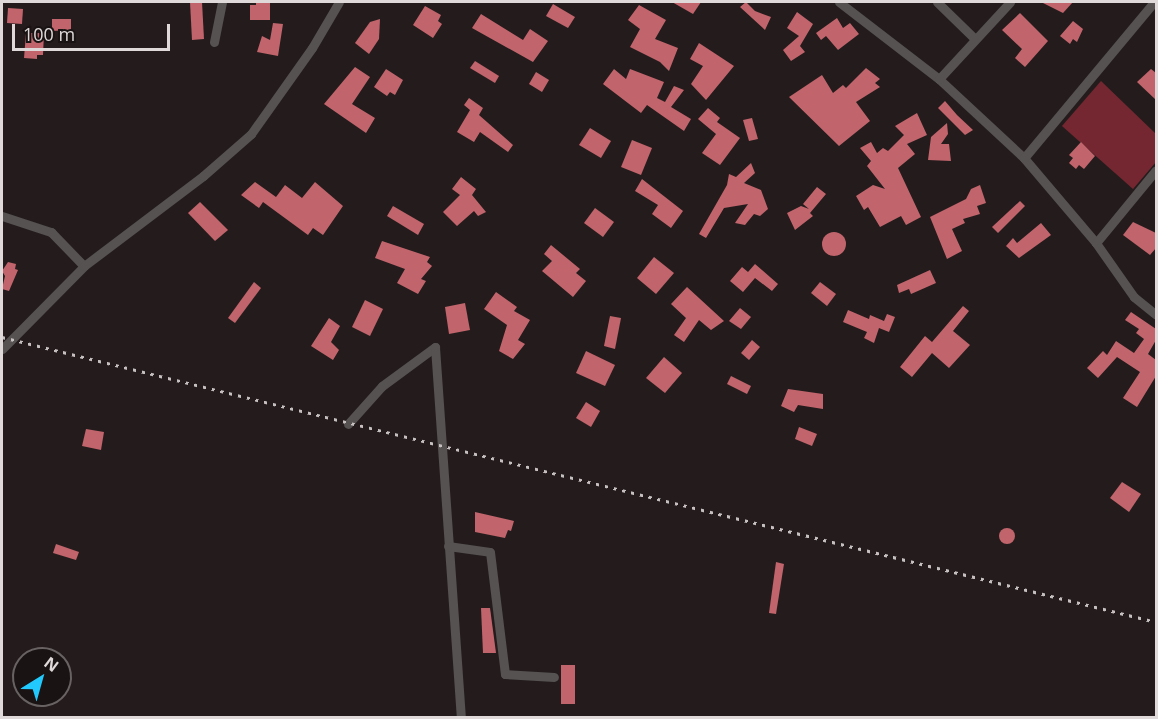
<!DOCTYPE html>
<html>
<head>
<meta charset="utf-8">
<style>
	body { margin:0 }
	#map { position:relative; width:1158px; height:719px; overflow:hidden; background:#241c1c; font-family:"Open Sans",sans-serif }
	div>[style] { position:absolute }
	[style*='--x'] { left:calc(var(--x)*1px); top:calc(var(--y)*1px); width:calc(var(--w)*1px); rotate:calc(var(--a)*1deg) }
	.green>* { inset:0; background:#752731 }
	.building>* { inset:0; background:#c1646c }
	.round { border-radius:50% }
	.street>* { height:9px; margin:-4.5px; padding:0 4.5px; transform-origin:4.5px; border-radius:4.5px; background:#565252 }
	.rail>* { height:3px; margin-top:-1.5px; transform-origin:0; background:repeating-linear-gradient(90deg,#c6c0c0 0 3px,transparent 0 9px) }
	span { translate:-50% -50%; white-space:nowrap; text-align:center; line-height:1.15; -webkit-text-stroke:6px #1a1313; paint-order:stroke }
	.frame { position:absolute; inset:0; border:3px solid #dfd9d9; pointer-events:none }
	.north { position:absolute; left:12px; top:647px; width:60px; height:60px; box-sizing:border-box; background:#1a1313; border:2px solid #696262; border-radius:50%; rotate:37deg; font-size:16px; font-weight:700; line-height:24px; text-align:center; color:#dfd9d9 }
	.north::after { content:''; display:block; margin:auto; width:21px; height:27px; background:#21c9fd; clip-path:polygon(50% 0,100% 100%,50% 72%,0 100%) }
	.scale { position:absolute; left:12px; top:24px; width:158px; height:27px; box-sizing:border-box; border:3px solid #dfd9d9; border-top:0; padding-left:8px; font-size:18px; line-height:21px; white-space:nowrap; color:#dfd9d9; -webkit-text-stroke:4px #1a1313; paint-order:stroke }
</style>
</head>
<body>
<div id="map">
	<div class="green">
		<div style="clip-path:polygon(1101px 81px,1156px 134px,1156px 162px,1133px 189px,1062px 126px)"></div>
	</div>
	<div class="building">
		<div style="clip-path:polygon(190px 2px,202px 2px,204px 39px,192px 40px)"></div>
		<div style="clip-path:polygon(256px 2px,270px 2px,270px 20px,250px 20px,250px 5px,256px 5px)"></div>
		<div style="clip-path:polygon(672px 2px,701px 2px,693px 14px)"></div>
		<div style="clip-path:polygon(746px 2px,755px 11px,771px 17px,765px 30px,740px 7px)"></div>
		<div style="clip-path:polygon(1041px 2px,1073px 2px,1063px 13px)"></div>
		<div style="clip-path:polygon(553px 4px,575px 17px,568px 28px,546px 16px)"></div>
		<div style="clip-path:polygon(639px 5px,666px 20px,655px 39px,678px 48px,669px 71px,660px 62px,630px 47px,640px 29px,628px 20px)"></div>
		<div style="clip-path:polygon(425px 6px,441px 15px,438px 21px,442px 24px,433px 38px,413px 25px)"></div>
		<div style="clip-path:polygon(8px 8px,23px 9px,22px 24px,7px 23px)"></div>
		<div style="clip-path:polygon(797px 12px,813px 24px,800px 46px,805px 52px,791px 61px,783px 50px,799px 36px,787px 28px)"></div>
		<div style="clip-path:polygon(1020px 13px,1048px 41px,1025px 67px,1015px 58px,1022px 49px,1002px 30px)"></div>
		<div style="clip-path:polygon(481px 14px,523px 40px,530px 29px,548px 41px,533px 62px,472px 28px)"></div>
		<div style="clip-path:polygon(837px 18px,843px 28px,850px 23px,859px 34px,838px 50px,826px 36px,821px 40px,816px 33px)"></div>
		<div style="clip-path:polygon(52px 19px,71px 19px,71px 30px,52px 31px)"></div>
		<div style="clip-path:polygon(380px 19px,379px 39px,369px 54px,355px 43px,370px 22px)"></div>
		<div style="clip-path:polygon(1073px 21px,1083px 29px,1077px 42px,1073px 39px,1070px 44px,1060px 36px)"></div>
		<div style="clip-path:polygon(273px 23px,283px 24px,278px 56px,257px 52px,262px 36px,270px 40px)"></div>
		<div style="clip-path:polygon(26px 33px,44px 33px,43px 55px,37px 55px,37px 59px,24px 58px)"></div>
		<div style="clip-path:polygon(699px 43px,734px 66px,706px 100px,691px 84px,703px 66px,690px 59px)"></div>
		<div style="clip-path:polygon(475px 61px,499px 76px,495px 83px,470px 68px)"></div>
		<div style="clip-path:polygon(355px 67px,370px 77px,352px 104px,375px 118px,366px 133px,324px 104px)"></div>
		<div style="clip-path:polygon(866px 68px,880px 79px,875px 83px,880px 87px,856px 102px,870px 121px,839px 146px,789px 97px,822px 75px,833px 93px,843px 85px,846px 88px)"></div>
		<div style="clip-path:polygon(386px 69px,403px 80px,395px 95px,390px 92px,387px 96px,374px 87px)"></div>
		<div style="clip-path:polygon(614px 69px,626px 79px,630px 69px,664px 82px,657px 98px,665px 102px,674px 86px,684px 90px,671px 107px,691px 119px,684px 131px,647px 105px,641px 113px,603px 84px)"></div>
		<div style="clip-path:polygon(1151px 69px,1156px 73px,1156px 100px,1137px 82px)"></div>
		<div style="clip-path:polygon(536px 72px,549px 80px,542px 92px,529px 84px)"></div>
		<div style="clip-path:polygon(469px 98px,483px 108px,479px 115px,513px 145px,508px 152px,480px 132px,474px 142px,457px 132px,470px 110px,464px 105px)"></div>
		<div style="clip-path:polygon(945px 101px,957px 115px,973px 130px,965px 135px,938px 108px)"></div>
		<div style="clip-path:polygon(708px 108px,720px 118px,717px 122px,740px 138px,720px 165px,702px 153px,716px 134px,698px 119px)"></div>
		<div style="clip-path:polygon(917px 113px,927px 135px,907px 144px,915px 154px,898px 168px,921px 217px,906px 225px,901px 216px,880px 227px,868px 207px,864px 210px,856px 196px,873px 185px,885px 189px,867px 166px,871px 161px,860px 148px,871px 142px,877px 153px,883px 148px,888px 151px,904px 135px,895px 126px)"></div>
		<div style="clip-path:polygon(752px 118px,758px 139px,749px 141px,743px 120px)"></div>
		<div style="clip-path:polygon(947px 123px,948px 134px,941px 144px,949px 144px,951px 161px,928px 160px,931px 137px)"></div>
		<div style="clip-path:polygon(590px 128px,611px 141px,601px 158px,579px 145px)"></div>
		<div style="clip-path:polygon(632px 140px,652px 148px,641px 175px,621px 167px)"></div>
		<div style="clip-path:polygon(1081px 142px,1095px 156px,1084px 169px,1079px 165px,1076px 169px,1069px 163px,1073px 158px,1069px 155px)"></div>
		<div style="clip-path:polygon(751px 163px,755px 173px,744px 183px,761px 190px,768px 209px,760px 216px,754px 214px,745px 225px,735px 223px,748px 204px,724px 208px,706px 238px,699px 234px,727px 185px,729px 174px,736px 177px)"></div>
		<div style="clip-path:polygon(461px 177px,476px 189px,472px 195px,486px 212px,478px 216px,474px 211px,457px 226px,443px 212px,460px 195px,452px 189px)"></div>
		<div style="clip-path:polygon(642px 179px,683px 211px,671px 228px,652px 214px,658px 205px,635px 191px)"></div>
		<div style="clip-path:polygon(255px 182px,276px 197px,285px 185px,302px 198px,315px 182px,343px 206px,323px 235px,313px 228px,308px 235px,263px 202px,259px 208px,241px 195px)"></div>
		<div style="clip-path:polygon(980px 185px,986px 203px,977px 206px,980px 214px,963px 219px,965px 223px,952px 229px,962px 251px,947px 259px,930px 217px,966px 199px,971px 189px)"></div>
		<div style="clip-path:polygon(817px 187px,826px 194px,810px 213px,813px 216px,795px 230px,787px 213px,801px 206px,809px 209px,803px 204px)"></div>
		<div style="clip-path:polygon(1020px 201px,1025px 206px,998px 233px,992px 227px)"></div>
		<div style="clip-path:polygon(200px 202px,228px 230px,215px 241px,188px 213px)"></div>
		<div style="clip-path:polygon(393px 206px,424px 224px,418px 235px,387px 216px)"></div>
		<div style="clip-path:polygon(595px 208px,614px 222px,603px 237px,584px 223px)"></div>
		<div style="clip-path:polygon(1133px 222px,1156px 233px,1156px 248px,1150px 255px,1123px 235px)"></div>
		<div style="clip-path:polygon(1041px 223px,1051px 235px,1019px 258px,1006px 246px,1013px 238px,1017px 243px)"></div>
		<div class="round" style="left:822px;top:232px;width:24px;height:24px"></div>
		<div style="clip-path:polygon(382px 241px,430px 257px,427px 262px,432px 266px,421px 279px,426px 281px,418px 294px,397px 283px,405px 269px,375px 258px)"></div>
		<div style="clip-path:polygon(551px 245px,580px 269px,576px 273px,586px 281px,573px 297px,542px 271px,552px 261px,544px 254px)"></div>
		<div style="clip-path:polygon(654px 257px,674px 273px,656px 294px,637px 278px)"></div>
		<div style="clip-path:polygon(8px 262px,16px 264px,15px 269px,18px 270px,9px 291px,2px 289px,5px 276px,2px 271px)"></div>
		<div style="clip-path:polygon(755px 264px,778px 284px,772px 291px,755px 278px,743px 292px,730px 281px,742px 267px,748px 272px)"></div>
		<div style="clip-path:polygon(930px 270px,936px 283px,911px 294px,909px 289px,899px 293px,897px 285px)"></div>
		<div style="clip-path:polygon(254px 282px,261px 288px,235px 323px,228px 318px)"></div>
		<div style="clip-path:polygon(820px 282px,836px 294px,827px 306px,811px 293px)"></div>
		<div style="clip-path:polygon(687px 287px,724px 321px,711px 330px,699px 320px,684px 342px,674px 335px,686px 318px,671px 304px)"></div>
		<div style="clip-path:polygon(496px 292px,517px 307px,514px 311px,530px 320px,518px 340px,525px 344px,513px 359px,499px 351px,507px 325px,484px 309px)"></div>
		<div style="clip-path:polygon(365px 300px,383px 309px,370px 336px,352px 327px)"></div>
		<div style="clip-path:polygon(465px 303px,470px 330px,449px 334px,445px 307px)"></div>
		<div style="clip-path:polygon(963px 306px,969px 311px,953px 331px,970px 345px,949px 368px,932px 353px,912px 377px,900px 367px,925px 336px,932px 342px)"></div>
		<div style="clip-path:polygon(740px 308px,751px 317px,741px 329px,729px 321px)"></div>
		<div style="clip-path:polygon(848px 310px,869px 319px,870px 315px,884px 321px,887px 314px,895px 317px,889px 332px,879px 328px,874px 343px,864px 338px,867px 332px,843px 322px)"></div>
		<div style="clip-path:polygon(1131px 312px,1156px 329px,1156px 340px,1148px 354px,1156px 360px,1156px 376px,1137px 407px,1123px 398px,1140px 372px,1117px 357px,1098px 378px,1087px 368px,1103px 351px,1107px 355px,1116px 341px,1134px 353px,1144px 339px,1136px 333px,1139px 329px,1125px 320px)"></div>
		<div style="clip-path:polygon(610px 316px,621px 318px,615px 349px,604px 346px)"></div>
		<div style="clip-path:polygon(329px 318px,340px 326px,331px 342px,339px 350px,333px 360px,311px 346px)"></div>
		<div style="clip-path:polygon(752px 340px,760px 347px,749px 360px,741px 353px)"></div>
		<div style="clip-path:polygon(586px 351px,615px 365px,605px 386px,576px 373px)"></div>
		<div style="clip-path:polygon(664px 357px,682px 373px,665px 393px,646px 378px)"></div>
		<div style="clip-path:polygon(731px 376px,751px 386px,747px 394px,727px 384px)"></div>
		<div style="clip-path:polygon(788px 389px,823px 394px,823px 409px,798px 405px,794px 412px,781px 406px)"></div>
		<div style="clip-path:polygon(586px 402px,600px 411px,591px 427px,576px 418px)"></div>
		<div style="clip-path:polygon(799px 427px,817px 434px,812px 446px,795px 439px)"></div>
		<div style="clip-path:polygon(86px 429px,104px 432px,101px 450px,82px 446px)"></div>
		<div style="clip-path:polygon(1122px 482px,1141px 494px,1129px 512px,1110px 498px)"></div>
		<div style="clip-path:polygon(475px 512px,514px 521px,511px 531px,508px 530px,505px 538px,475px 532px)"></div>
		<div class="round" style="left:999px;top:528px;width:16px;height:16px"></div>
		<div style="clip-path:polygon(56px 544px,79px 552px,76px 560px,53px 553px)"></div>
		<div style="clip-path:polygon(776px 562px,784px 564px,776px 614px,769px 613px)"></div>
		<div style="clip-path:polygon(481px 608px,490px 608px,496px 653px,483px 653px)"></div>
		<div style="clip-path:polygon(561px 665px,575px 665px,575px 704px,561px 704px)"></div>
	</div>
	<div class="street">
		<div style="--x:839;--y:2;--w:126;--a:37.6"></div>
		<div style="--x:939;--y:79;--w:116;--a:42.9"></div>
		<div style="--x:1024;--y:158;--w:111;--a:49.7"></div>
		<div style="--x:1096;--y:243;--w:66;--a:54.9"></div>
		<div style="--x:1134;--y:297;--w:28;--a:39"></div>
		<div style="--x:937;--y:2;--w:53;--a:44.2"></div>
		<div style="--x:214;--y:42;--w:41;--a:-78.7"></div>
		<div style="--x:939;--y:79;--w:105;--a:-47.3"></div>
		<div style="--x:1024;--y:158;--w:203;--a:-50.2"></div>
		<div style="--x:2;--y:216;--w:52;--a:18.1"></div>
		<div style="--x:51;--y:232;--w:47;--a:45.9"></div>
		<div style="--x:1096;--y:243;--w:94;--a:-50.6"></div>
		<div style="--x:2;--y:349;--w:117;--a:-45.3"></div>
		<div style="--x:84;--y:266;--w:149;--a:-37.1"></div>
		<div style="--x:203;--y:176;--w:64;--a:-41.2"></div>
		<div style="--x:251;--y:134;--w:105;--a:-54.7"></div>
		<div style="--x:312;--y:48;--w:53;--a:-59.6"></div>
		<div style="--x:348;--y:424;--w:51;--a:-48.2"></div>
		<div style="--x:382;--y:386;--w:66;--a:-36.3"></div>
		<div style="--x:435;--y:347;--w:372;--a:86"></div>
		<div style="--x:448;--y:546;--w:42;--a:8.1"></div>
		<div style="--x:490;--y:552;--w:123;--a:83"></div>
		<div style="--x:505;--y:674;--w:49;--a:3.5"></div>
	</div>
	<div class="rail">
		<div style="--x:2;--y:337;--w:1189;--a:13.87"></div>
	</div>
	<div class="frame"></div>
	<div class="north">N</div>
	<div class="scale">100 m</div>
</div>
</body>
</html>
